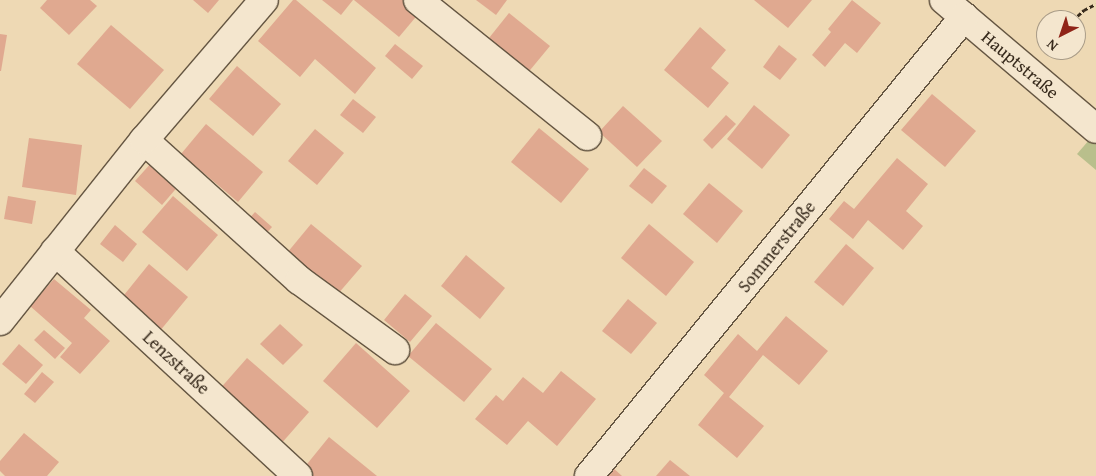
<!DOCTYPE html>
<html>
<head>
<meta charset="utf-8">
<style>
	body { margin:0 }
	#map { position:relative; width:1096px; height:476px; overflow:hidden; background:#eed9b4; font-family:"Gentium Book Plus",serif }
	div>[style] { position:absolute }
	[style*='--x'] { left:calc(var(--x)*1px); top:calc(var(--y)*1px); width:calc(var(--w)*1px); rotate:calc(var(--a)*1deg) }
	.green>* { inset:0; background:#b9bf8c }
	.building>* { inset:0; background:#e0a990 }
	.path>* { height:3px; margin-top:-1.5px; transform-origin:0; background:repeating-linear-gradient(90deg,#372a1c 0 4px,transparent 0 6.5px) }
	.roads { filter:drop-shadow(1px 0 #655642) drop-shadow(-1px 0 #655642) drop-shadow(0 1px #655642) drop-shadow(0 -1px #655642) }
	.minor>* { height:28px; margin:-14px; padding:0 14px; transform-origin:14px; border-radius:14px; background:#f4e6ce }
	span { translate:-50% -50%; white-space:nowrap; text-align:center; line-height:1.15; -webkit-text-stroke:4px #f4e6ce; paint-order:stroke }
	.street-label { font-size:18px; color:#372a1c }
	.north { position:absolute; left:1036px; top:10px; width:50px; height:50px; box-sizing:border-box; background:#f4e6ce; border:1px solid #a89b87; border-radius:50%; rotate:221deg; font-size:14px; font-weight:700; line-height:20px; text-align:center; color:#372a1c }
	.north::after { content:''; display:block; margin:auto; width:18px; height:22px; background:#8f2418; clip-path:polygon(50% 0,100% 100%,50% 72%,0 100%) }
</style>
</head>
<body>
<div id="map">
	<div class="green">
		<div style="clip-path:polygon(1096px 132px,1096px 170px,1077px 154px)"></div>
	</div>
	<div class="building">
		<div style="clip-path:polygon(47px 0,90px 0,97px 6px,69px 35px,40px 8px)"></div>
		<div style="clip-path:polygon(193px 0,219px 0,208px 13px)"></div>
		<div style="clip-path:polygon(293px 0,296px 0,376px 68px,355px 94px,315px 59px,300px 77px,258px 41px)"></div>
		<div style="clip-path:polygon(322px 0,353px 0,341px 15px)"></div>
		<div style="clip-path:polygon(354px 0,405px 0,420px 12px,399px 37px)"></div>
		<div style="clip-path:polygon(476px 0,507px 0,496px 15px)"></div>
		<div style="clip-path:polygon(754px 0,812px 0,788px 28px)"></div>
		<div style="clip-path:polygon(852px 0,881px 23px,857px 53px,845px 43px,825px 67px,812px 55px,831px 32px,828px 29px)"></div>
		<div style="clip-path:polygon(509px 13px,550px 46px,521px 81px,481px 48px)"></div>
		<div style="clip-path:polygon(111px 25px,164px 70px,130px 109px,77px 64px)"></div>
		<div style="clip-path:polygon(700px 27px,726px 50px,711px 68px,729px 83px,708px 108px,664px 70px)"></div>
		<div style="clip-path:polygon(0 34px,7px 35px,1px 71px,0 71px)"></div>
		<div style="clip-path:polygon(395px 44px,423px 66px,412px 79px,385px 56px)"></div>
		<div style="clip-path:polygon(779px 45px,797px 59px,780px 80px,763px 67px)"></div>
		<div style="clip-path:polygon(237px 66px,281px 104px,253px 136px,209px 99px)"></div>
		<div style="clip-path:polygon(932px 94px,976px 131px,945px 167px,901px 130px)"></div>
		<div style="clip-path:polygon(353px 99px,376px 117px,363px 133px,340px 115px)"></div>
		<div style="clip-path:polygon(754px 105px,790px 135px,762px 169px,727px 139px)"></div>
		<div style="clip-path:polygon(623px 106px,662px 141px,637px 167px,599px 132px)"></div>
		<div style="clip-path:polygon(726px 115px,736px 124px,712px 149px,703px 140px)"></div>
		<div style="clip-path:polygon(206px 124px,263px 172px,238px 202px,181px 154px)"></div>
		<div style="clip-path:polygon(539px 128px,589px 169px,561px 203px,511px 162px)"></div>
		<div style="clip-path:polygon(315px 129px,344px 153px,317px 185px,288px 161px)"></div>
		<div style="clip-path:polygon(29px 138px,82px 145px,76px 195px,22px 187px)"></div>
		<div style="clip-path:polygon(897px 158px,928px 184px,906px 211px,923px 226px,903px 250px,868px 220px,853px 239px,829px 219px,844px 201px,854px 209px)"></div>
		<div style="clip-path:polygon(153px 161px,180px 184px,162px 205px,135px 181px)"></div>
		<div style="clip-path:polygon(644px 168px,667px 186px,652px 204px,629px 186px)"></div>
		<div style="clip-path:polygon(709px 183px,743px 211px,717px 243px,683px 214px)"></div>
		<div style="clip-path:polygon(8px 196px,36px 201px,32px 224px,4px 219px)"></div>
		<div style="clip-path:polygon(173px 196px,218px 235px,187px 271px,142px 232px)"></div>
		<div style="clip-path:polygon(255px 212px,272px 227px,263px 237px,246px 222px)"></div>
		<div style="clip-path:polygon(311px 224px,362px 266px,337px 295px,287px 253px)"></div>
		<div style="clip-path:polygon(649px 224px,694px 262px,666px 296px,621px 258px)"></div>
		<div style="clip-path:polygon(115px 225px,137px 244px,123px 262px,100px 244px)"></div>
		<div style="clip-path:polygon(846px 244px,874px 268px,843px 306px,814px 282px)"></div>
		<div style="clip-path:polygon(466px 255px,505px 288px,480px 319px,441px 286px)"></div>
		<div style="clip-path:polygon(149px 264px,188px 297px,159px 332px,120px 300px)"></div>
		<div style="clip-path:polygon(54px 279px,91px 310px,84px 318px,110px 341px,80px 374px,60px 357px,72px 343px,30px 306px)"></div>
		<div style="clip-path:polygon(405px 294px,432px 316px,410px 342px,384px 320px)"></div>
		<div style="clip-path:polygon(628px 299px,657px 323px,631px 354px,602px 331px)"></div>
		<div style="clip-path:polygon(786px 316px,828px 351px,799px 385px,763px 355px,729px 397px,764px 426px,737px 458px,698px 425px,724px 393px,704px 375px,738px 334px,757px 351px)"></div>
		<div style="clip-path:polygon(436px 323px,492px 369px,464px 402px,408px 356px)"></div>
		<div style="clip-path:polygon(280px 324px,303px 345px,283px 365px,260px 344px)"></div>
		<div style="clip-path:polygon(44px 330px,65px 348px,55px 359px,34px 340px)"></div>
		<div style="clip-path:polygon(356px 343px,410px 391px,377px 428px,323px 381px)"></div>
		<div style="clip-path:polygon(19px 344px,43px 365px,26px 384px,2px 364px)"></div>
		<div style="clip-path:polygon(247px 358px,309px 412px,280px 445px,218px 391px)"></div>
		<div style="clip-path:polygon(561px 371px,596px 399px,557px 446px,528px 421px,507px 445px,475px 419px,496px 395px,503px 401px,523px 377px,543px 393px)"></div>
		<div style="clip-path:polygon(42px 372px,54px 382px,35px 403px,24px 394px)"></div>
		<div style="clip-path:polygon(24px 433px,59px 462px,47px 476px,5px 476px,0 471px,0 461px)"></div>
		<div style="clip-path:polygon(329px 437px,377px 476px,312px 476px,303px 469px)"></div>
		<div style="clip-path:polygon(670px 460px,690px 476px,656px 476px)"></div>
		<div style="clip-path:polygon(611px 466px,622px 476px,603px 476px)"></div>
	</div>
	<div class="path">
		<div style="--x:1073;--y:20;--w:15;--a:-42"></div>
		<div style="--x:1084;--y:10;--w:13;--a:-27"></div>
	</div>
	<div class="roads">
		<div class="minor">
			<div style="--x:418;--y:0;--w:217;--a:38.8"></div>
			<div style="--x:944;--y:0;--w:199;--a:40.3"></div>
			<div style="--x:144;--y:140;--w:209;--a:42.1"></div>
			<div style="--x:299;--y:280;--w:119;--a:36.1"></div>
			<div style="--x:55;--y:251;--w:331;--a:42.8"></div>
			<div style="--x:0;--y:321;--w:231;--a:-51.5"></div>
			<div style="--x:144;--y:140;--w:184;--a:-49.4"></div>
			<div style="--x:589;--y:476;--w:593;--a:-50.75"></div>
		</div>
	</div>
	<div class="street-label">
		<span style="left:1020px;top:65px;rotate:40deg">Hauptstraße</span>
		<span style="left:777px;top:247px;rotate:-51deg">Sommerstraße</span>
		<span style="left:176px;top:363px;rotate:43deg">Lenzstraße</span>
	</div>
	<div class="north">N</div>
</div>
</body>
</html>
